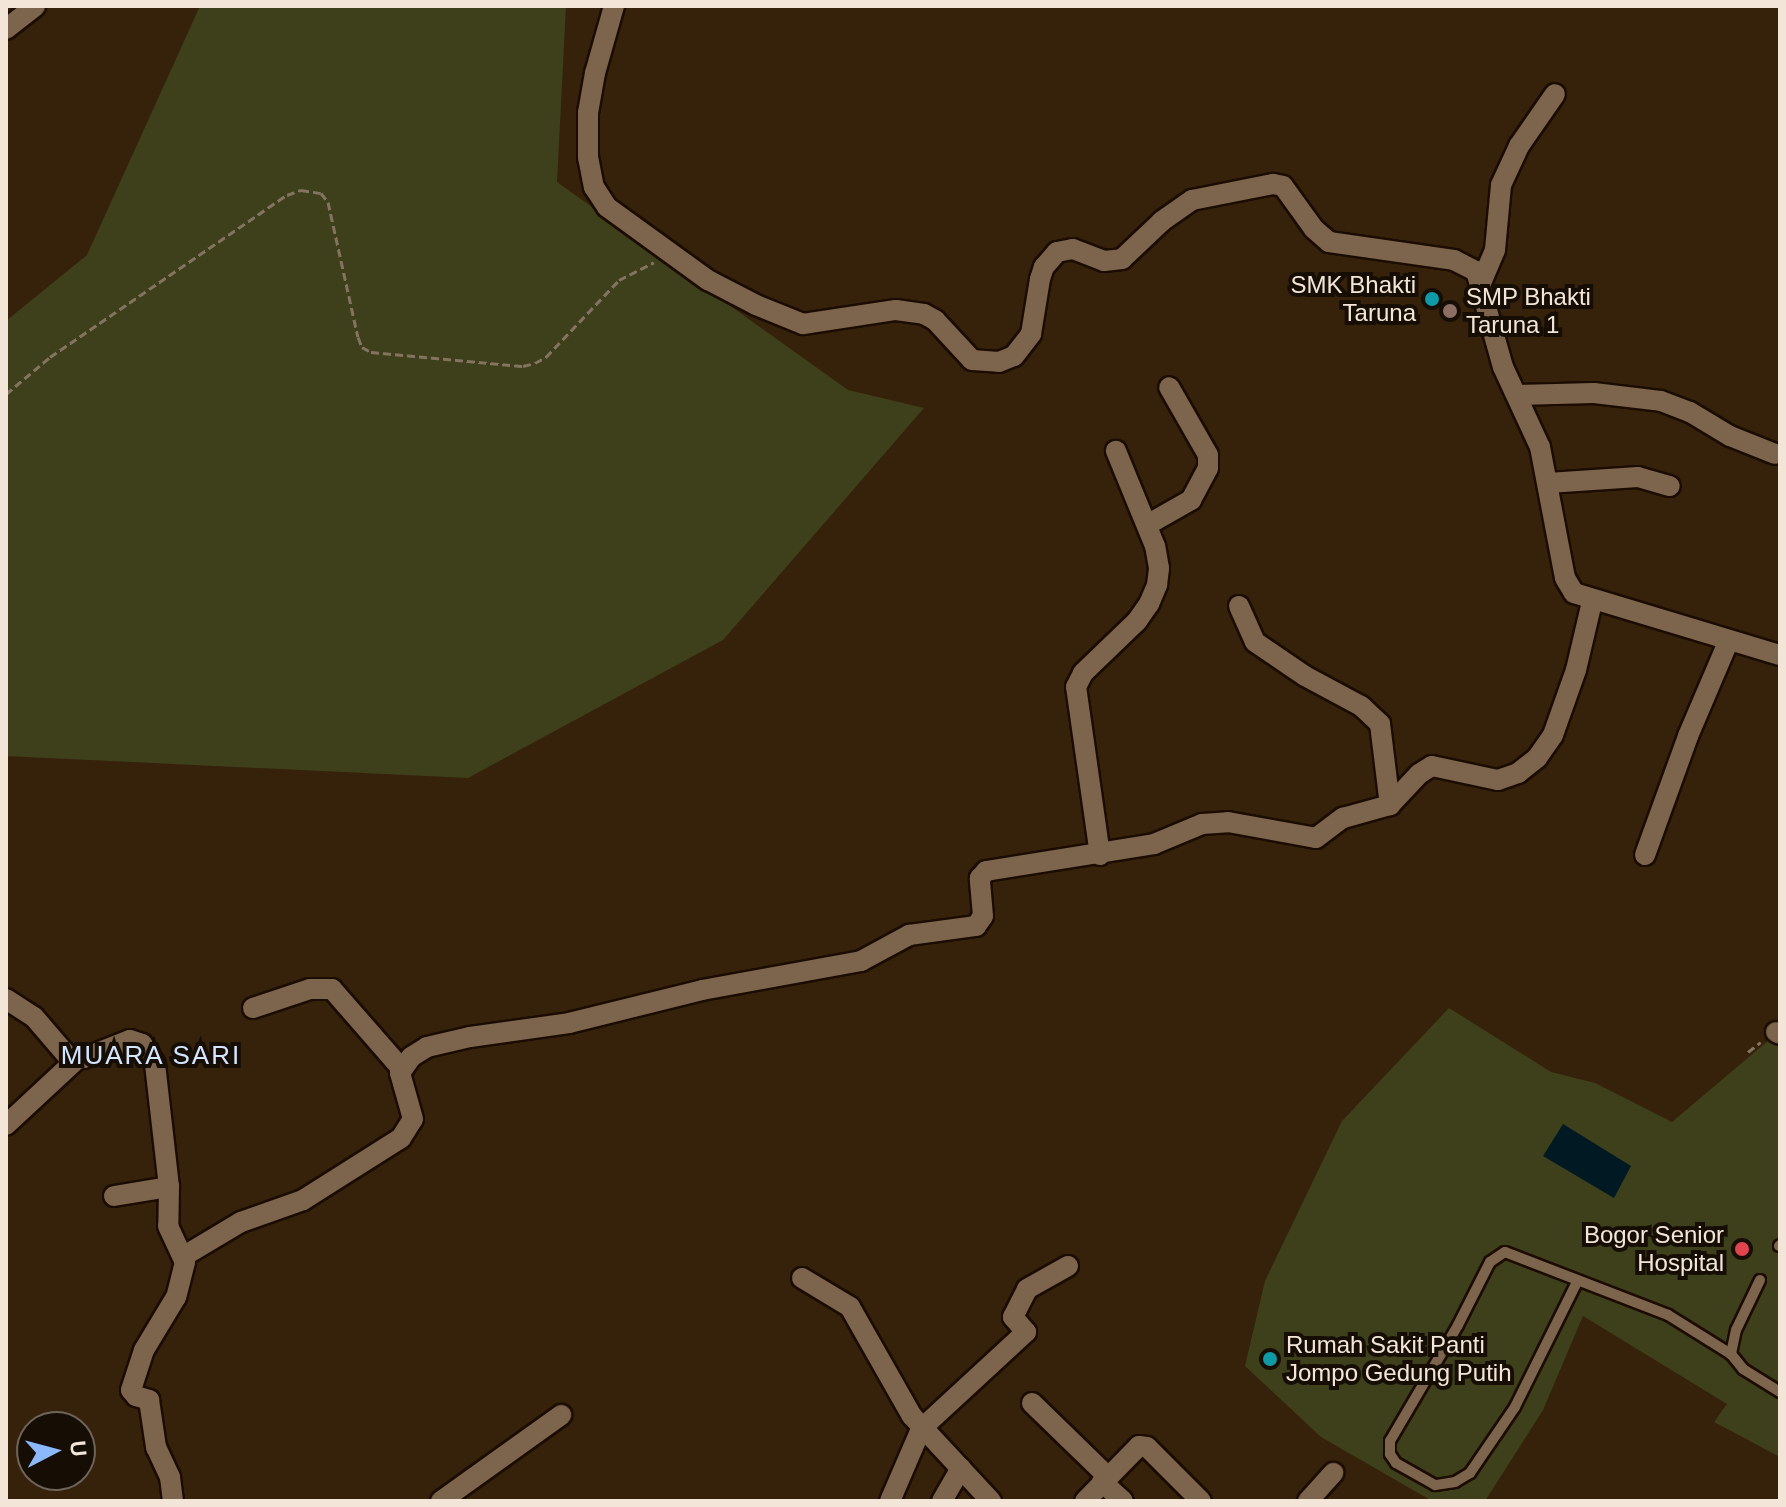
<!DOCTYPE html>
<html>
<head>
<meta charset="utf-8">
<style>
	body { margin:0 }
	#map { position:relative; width:1786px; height:1507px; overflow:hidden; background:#36220a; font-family:Arial,sans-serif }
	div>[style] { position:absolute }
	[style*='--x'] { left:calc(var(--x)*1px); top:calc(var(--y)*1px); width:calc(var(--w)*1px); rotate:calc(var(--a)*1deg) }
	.green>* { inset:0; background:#3d401b }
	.water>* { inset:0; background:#011923 }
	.path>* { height:3px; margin-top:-1.5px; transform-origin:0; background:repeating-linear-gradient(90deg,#84735f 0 8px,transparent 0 12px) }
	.roads { filter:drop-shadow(2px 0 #1c0b00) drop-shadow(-2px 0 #1c0b00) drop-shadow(0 2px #1c0b00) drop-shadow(0 -2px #1c0b00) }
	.lane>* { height:10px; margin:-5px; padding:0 5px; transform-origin:5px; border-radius:5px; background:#7c654c }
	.street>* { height:20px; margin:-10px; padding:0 10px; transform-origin:10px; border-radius:10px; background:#7c654c }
	.dots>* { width:22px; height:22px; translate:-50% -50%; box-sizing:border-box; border:4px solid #160e05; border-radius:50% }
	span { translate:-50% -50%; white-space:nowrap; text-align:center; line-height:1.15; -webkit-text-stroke:8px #160e05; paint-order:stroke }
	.poi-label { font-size:24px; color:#f3e6d8 }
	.right { translate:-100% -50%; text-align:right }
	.left { translate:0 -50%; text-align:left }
	.neighbourhood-label { font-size:26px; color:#d4e5ff; letter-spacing:2px }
	.frame { position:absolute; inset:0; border:8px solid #f3e6d8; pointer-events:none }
	.north { position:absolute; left:16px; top:1411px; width:80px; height:80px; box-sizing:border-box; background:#160e05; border:2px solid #6e6459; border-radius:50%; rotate:84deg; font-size:22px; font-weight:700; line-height:32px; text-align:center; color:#f3e6d8 }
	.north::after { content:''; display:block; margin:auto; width:28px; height:36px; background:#8cb9fc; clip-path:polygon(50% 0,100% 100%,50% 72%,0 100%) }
</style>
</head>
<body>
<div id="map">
	<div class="green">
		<div style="clip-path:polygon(200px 6px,566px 6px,557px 182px,848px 390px,924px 408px,723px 640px,468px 778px,6px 756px,6px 321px,87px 255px)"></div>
		<div style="clip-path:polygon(1449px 1008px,1551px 1072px,1595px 1083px,1672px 1122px,1769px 1040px,1780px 1037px,1780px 1457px,1714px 1422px,1727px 1404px,1583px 1316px,1543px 1410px,1485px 1501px,1432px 1501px,1321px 1437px,1245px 1366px,1265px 1281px,1342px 1121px)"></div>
	</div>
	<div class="water">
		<div style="clip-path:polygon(1563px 1124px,1631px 1166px,1614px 1198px,1543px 1156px)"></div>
	</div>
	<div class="path">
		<div style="--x:6;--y:394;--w:57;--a:-40.1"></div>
		<div style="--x:50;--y:357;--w:287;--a:-34.4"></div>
		<div style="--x:287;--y:195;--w:15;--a:-20"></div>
		<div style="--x:301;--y:190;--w:20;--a:9"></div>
		<div style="--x:321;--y:193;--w:11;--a:52"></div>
		<div style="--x:328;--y:202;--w:138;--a:77.5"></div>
		<div style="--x:358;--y:337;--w:11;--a:68"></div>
		<div style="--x:362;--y:347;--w:10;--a:29"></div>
		<div style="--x:371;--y:352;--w:153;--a:5.3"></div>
		<div style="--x:523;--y:366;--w:12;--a:-14"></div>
		<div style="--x:535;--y:363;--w:13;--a:-29"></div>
		<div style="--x:546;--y:357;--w:106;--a:-46.5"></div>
		<div style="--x:619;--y:280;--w:39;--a:-27"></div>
		<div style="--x:1748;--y:1052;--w:16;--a:-38"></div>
	</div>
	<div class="roads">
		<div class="lane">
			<div style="--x:1779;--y:1246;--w:1;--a:-45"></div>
			<div style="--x:1760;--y:1280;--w:55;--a:115.6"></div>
			<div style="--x:1736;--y:1330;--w:25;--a:102"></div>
			<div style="--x:1731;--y:1354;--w:19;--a:51"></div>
			<div style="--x:1743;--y:1369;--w:44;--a:31.9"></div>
			<div style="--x:1577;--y:1282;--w:140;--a:116.4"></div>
			<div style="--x:1515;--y:1407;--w:80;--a:124.3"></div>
			<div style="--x:1470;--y:1473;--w:17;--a:149"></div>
			<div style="--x:1455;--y:1482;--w:20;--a:171"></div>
			<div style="--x:1435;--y:1485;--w:45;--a:-150.6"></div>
			<div style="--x:1396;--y:1463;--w:11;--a:-124"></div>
			<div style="--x:1390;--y:1454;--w:13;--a:-90"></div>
			<div style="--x:1390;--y:1441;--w:134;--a:-59.6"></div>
			<div style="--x:1458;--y:1325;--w:71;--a:-63.1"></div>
			<div style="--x:1490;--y:1262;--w:18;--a:-34"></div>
			<div style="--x:1505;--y:1252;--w:175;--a:21.1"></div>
			<div style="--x:1668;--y:1315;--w:74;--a:31.8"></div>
		</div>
		<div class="street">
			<div style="--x:614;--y:6;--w:70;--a:105.8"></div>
			<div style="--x:595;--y:73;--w:40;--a:100"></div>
			<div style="--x:588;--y:112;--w:45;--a:90"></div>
			<div style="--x:588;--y:157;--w:31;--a:79"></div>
			<div style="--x:594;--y:187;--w:24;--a:57"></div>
			<div style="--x:607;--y:207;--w:125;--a:35.9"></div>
			<div style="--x:708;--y:280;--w:54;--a:27.5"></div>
			<div style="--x:756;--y:305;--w:51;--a:22"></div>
			<div style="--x:803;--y:324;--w:94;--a:-8.6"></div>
			<div style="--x:896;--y:310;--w:28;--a:8"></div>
			<div style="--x:924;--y:314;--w:13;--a:29"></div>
			<div style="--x:935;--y:320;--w:54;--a:47.2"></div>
			<div style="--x:972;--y:360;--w:27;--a:4"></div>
			<div style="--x:999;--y:362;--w:16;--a:-22"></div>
			<div style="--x:1014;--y:356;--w:28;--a:-52"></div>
			<div style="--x:1031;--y:334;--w:56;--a:-80.7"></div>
			<div style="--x:1040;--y:279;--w:13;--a:-72"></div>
			<div style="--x:1044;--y:267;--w:20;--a:-49"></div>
			<div style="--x:1057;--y:252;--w:16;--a:-11"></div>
			<div style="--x:1073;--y:249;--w:33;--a:21"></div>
			<div style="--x:1104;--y:261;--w:18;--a:-6"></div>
			<div style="--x:1122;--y:259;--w:55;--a:-43.5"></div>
			<div style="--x:1162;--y:221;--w:37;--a:-35"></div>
			<div style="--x:1192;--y:200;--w:83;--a:-11.2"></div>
			<div style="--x:1273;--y:184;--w:10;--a:11"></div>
			<div style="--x:1283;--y:186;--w:53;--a:54.2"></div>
			<div style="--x:1314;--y:229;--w:20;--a:41"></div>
			<div style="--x:1329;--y:242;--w:126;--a:8.2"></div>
			<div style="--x:1454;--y:260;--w:25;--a:27"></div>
			<div style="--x:1476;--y:271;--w:100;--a:74.3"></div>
			<div style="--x:1503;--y:367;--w:88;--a:65.2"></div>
			<div style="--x:1540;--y:447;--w:133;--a:79.2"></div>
			<div style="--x:1565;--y:578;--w:17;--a:59"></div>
			<div style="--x:1574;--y:593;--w:215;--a:16.8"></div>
			<div style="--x:6;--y:29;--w:37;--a:-38"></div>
			<div style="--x:1481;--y:283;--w:36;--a:-67"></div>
			<div style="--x:1495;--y:250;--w:65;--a:-84.7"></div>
			<div style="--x:1501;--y:185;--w:43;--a:-65.2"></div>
			<div style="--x:1519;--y:146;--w:63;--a:-55.3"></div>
			<div style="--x:1517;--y:395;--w:77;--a:-1.5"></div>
			<div style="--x:1594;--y:393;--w:67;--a:6.8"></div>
			<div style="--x:1661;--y:401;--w:31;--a:21"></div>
			<div style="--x:1690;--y:412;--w:47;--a:31"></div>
			<div style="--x:1730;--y:436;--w:48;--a:21.8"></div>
			<div style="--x:1548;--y:483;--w:90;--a:-3.8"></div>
			<div style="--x:1638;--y:477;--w:33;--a:16"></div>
			<div style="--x:1147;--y:525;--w:51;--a:-29.6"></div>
			<div style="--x:1191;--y:500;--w:36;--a:-62"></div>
			<div style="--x:1208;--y:468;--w:13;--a:-90"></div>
			<div style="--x:1208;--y:455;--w:78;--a:-119.8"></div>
			<div style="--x:1239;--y:606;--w:39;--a:66"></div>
			<div style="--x:1255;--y:642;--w:60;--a:34.2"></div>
			<div style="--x:1305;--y:676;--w:64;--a:28.2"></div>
			<div style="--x:1361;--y:706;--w:26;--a:43"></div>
			<div style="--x:1380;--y:724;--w:82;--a:83"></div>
			<div style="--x:1100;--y:855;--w:170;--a:-98.1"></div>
			<div style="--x:1076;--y:687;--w:16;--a:-63"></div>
			<div style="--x:1083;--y:673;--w:75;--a:-43.9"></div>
			<div style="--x:1137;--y:621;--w:21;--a:-55"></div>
			<div style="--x:1149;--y:604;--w:21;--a:-67"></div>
			<div style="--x:1157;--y:585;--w:17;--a:-83"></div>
			<div style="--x:1159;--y:568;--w:22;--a:-100"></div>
			<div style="--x:1155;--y:546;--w:103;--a:-112.3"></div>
			<div style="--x:1645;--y:855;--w:127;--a:-70.1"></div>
			<div style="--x:1688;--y:736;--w:104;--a:-66.9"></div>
			<div style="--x:6;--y:999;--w:33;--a:33"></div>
			<div style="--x:34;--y:1017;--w:55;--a:49.4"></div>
			<div style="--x:70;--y:1059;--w:14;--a:-4"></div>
			<div style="--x:84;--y:1058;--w:49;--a:-21.4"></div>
			<div style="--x:130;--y:1040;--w:13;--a:18"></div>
			<div style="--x:142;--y:1044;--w:24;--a:57"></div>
			<div style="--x:155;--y:1064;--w:124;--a:83.5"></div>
			<div style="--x:169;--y:1187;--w:39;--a:91"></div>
			<div style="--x:168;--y:1226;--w:40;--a:65"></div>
			<div style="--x:185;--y:1262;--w:36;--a:104"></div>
			<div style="--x:176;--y:1297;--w:62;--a:121.1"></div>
			<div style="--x:144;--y:1350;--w:42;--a:108"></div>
			<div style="--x:131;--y:1390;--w:8;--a:50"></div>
			<div style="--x:136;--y:1396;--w:14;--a:17"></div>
			<div style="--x:149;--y:1400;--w:48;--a:81.5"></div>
			<div style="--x:156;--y:1447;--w:33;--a:65"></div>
			<div style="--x:170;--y:1477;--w:24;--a:83"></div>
			<div style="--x:253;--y:1008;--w:60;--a:-18.4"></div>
			<div style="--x:310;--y:989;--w:22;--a:0"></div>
			<div style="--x:332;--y:989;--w:105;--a:48.9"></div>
			<div style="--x:1776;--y:1032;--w:4;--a:27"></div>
			<div style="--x:6;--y:1125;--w:96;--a:-42.9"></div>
			<div style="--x:114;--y:1196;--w:56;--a:-9.3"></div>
			<div style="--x:184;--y:1256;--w:66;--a:-30.8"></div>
			<div style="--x:241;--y:1222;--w:66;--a:-19.5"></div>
			<div style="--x:303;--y:1200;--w:116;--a:-32.3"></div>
			<div style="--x:401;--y:1138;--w:22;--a:-58"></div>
			<div style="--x:413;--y:1119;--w:48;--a:-105.8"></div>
			<div style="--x:400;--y:1073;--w:19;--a:-55"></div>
			<div style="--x:411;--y:1057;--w:19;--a:-32"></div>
			<div style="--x:427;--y:1047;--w:44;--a:-13.1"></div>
			<div style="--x:470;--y:1037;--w:100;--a:-8"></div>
			<div style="--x:569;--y:1023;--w:137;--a:-13.9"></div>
			<div style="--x:702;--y:990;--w:162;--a:-10.3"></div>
			<div style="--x:861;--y:961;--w:55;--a:-28.4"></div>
			<div style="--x:909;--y:935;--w:68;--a:-7.7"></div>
			<div style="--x:976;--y:926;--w:12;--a:-55"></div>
			<div style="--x:983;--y:916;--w:38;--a:-95"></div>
			<div style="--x:980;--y:878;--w:9;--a:-49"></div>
			<div style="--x:986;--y:871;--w:170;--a:-9.1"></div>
			<div style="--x:1154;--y:844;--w:52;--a:-22.6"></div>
			<div style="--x:1202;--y:824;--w:26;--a:-4"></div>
			<div style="--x:1228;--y:822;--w:89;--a:10.3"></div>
			<div style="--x:1316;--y:838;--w:34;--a:-37"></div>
			<div style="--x:1343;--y:818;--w:49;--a:-15.5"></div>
			<div style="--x:1390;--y:805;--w:42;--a:-46.9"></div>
			<div style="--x:1419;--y:774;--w:15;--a:-32"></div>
			<div style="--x:1432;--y:766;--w:67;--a:12"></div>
			<div style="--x:1498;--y:780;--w:21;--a:-19"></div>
			<div style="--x:1518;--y:773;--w:24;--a:-38"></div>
			<div style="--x:1537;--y:758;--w:28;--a:-55"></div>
			<div style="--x:1553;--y:735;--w:69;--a:-70.5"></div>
			<div style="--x:1576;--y:670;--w:70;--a:-76.8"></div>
			<div style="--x:802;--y:1278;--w:56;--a:31.1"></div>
			<div style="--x:850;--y:1307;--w:125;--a:60.4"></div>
			<div style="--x:912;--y:1416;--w:116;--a:47.1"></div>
			<div style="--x:1032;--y:1403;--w:105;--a:44.2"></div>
			<div style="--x:1102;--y:1482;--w:28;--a:42"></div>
			<div style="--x:441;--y:1501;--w:148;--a:-35.6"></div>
			<div style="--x:890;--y:1501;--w:78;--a:-66.7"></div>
			<div style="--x:921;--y:1429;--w:143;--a:-42.7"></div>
			<div style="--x:1026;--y:1332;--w:20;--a:-131"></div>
			<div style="--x:1013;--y:1317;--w:31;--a:-63"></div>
			<div style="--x:1027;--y:1289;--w:47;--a:-29.3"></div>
			<div style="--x:942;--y:1501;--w:38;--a:-60"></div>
			<div style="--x:1085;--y:1501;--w:77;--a:-45.5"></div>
			<div style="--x:1139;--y:1446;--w:8;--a:7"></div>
			<div style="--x:1147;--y:1447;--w:76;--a:45"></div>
			<div style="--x:1308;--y:1501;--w:38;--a:-48"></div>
		</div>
	</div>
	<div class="dots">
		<div style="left:1432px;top:299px;background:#0f9aa8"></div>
		<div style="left:1450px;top:311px;background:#8d6e63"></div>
		<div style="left:1742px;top:1249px;background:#e0444e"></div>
		<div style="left:1270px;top:1359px;background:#0f9aa8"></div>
	</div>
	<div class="poi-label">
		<span class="right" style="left:1416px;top:299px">SMK Bhakti<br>Taruna</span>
		<span class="left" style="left:1466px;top:311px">SMP Bhakti<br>Taruna 1</span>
		<span class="right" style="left:1724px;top:1249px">Bogor Senior<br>Hospital</span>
		<span class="left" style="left:1286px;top:1359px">Rumah Sakit Panti<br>Jompo Gedung Putih</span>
	</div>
	<div class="neighbourhood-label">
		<span style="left:151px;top:1056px">MUARA SARI</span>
	</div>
	<div class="frame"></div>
	<div class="north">U</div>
</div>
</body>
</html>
